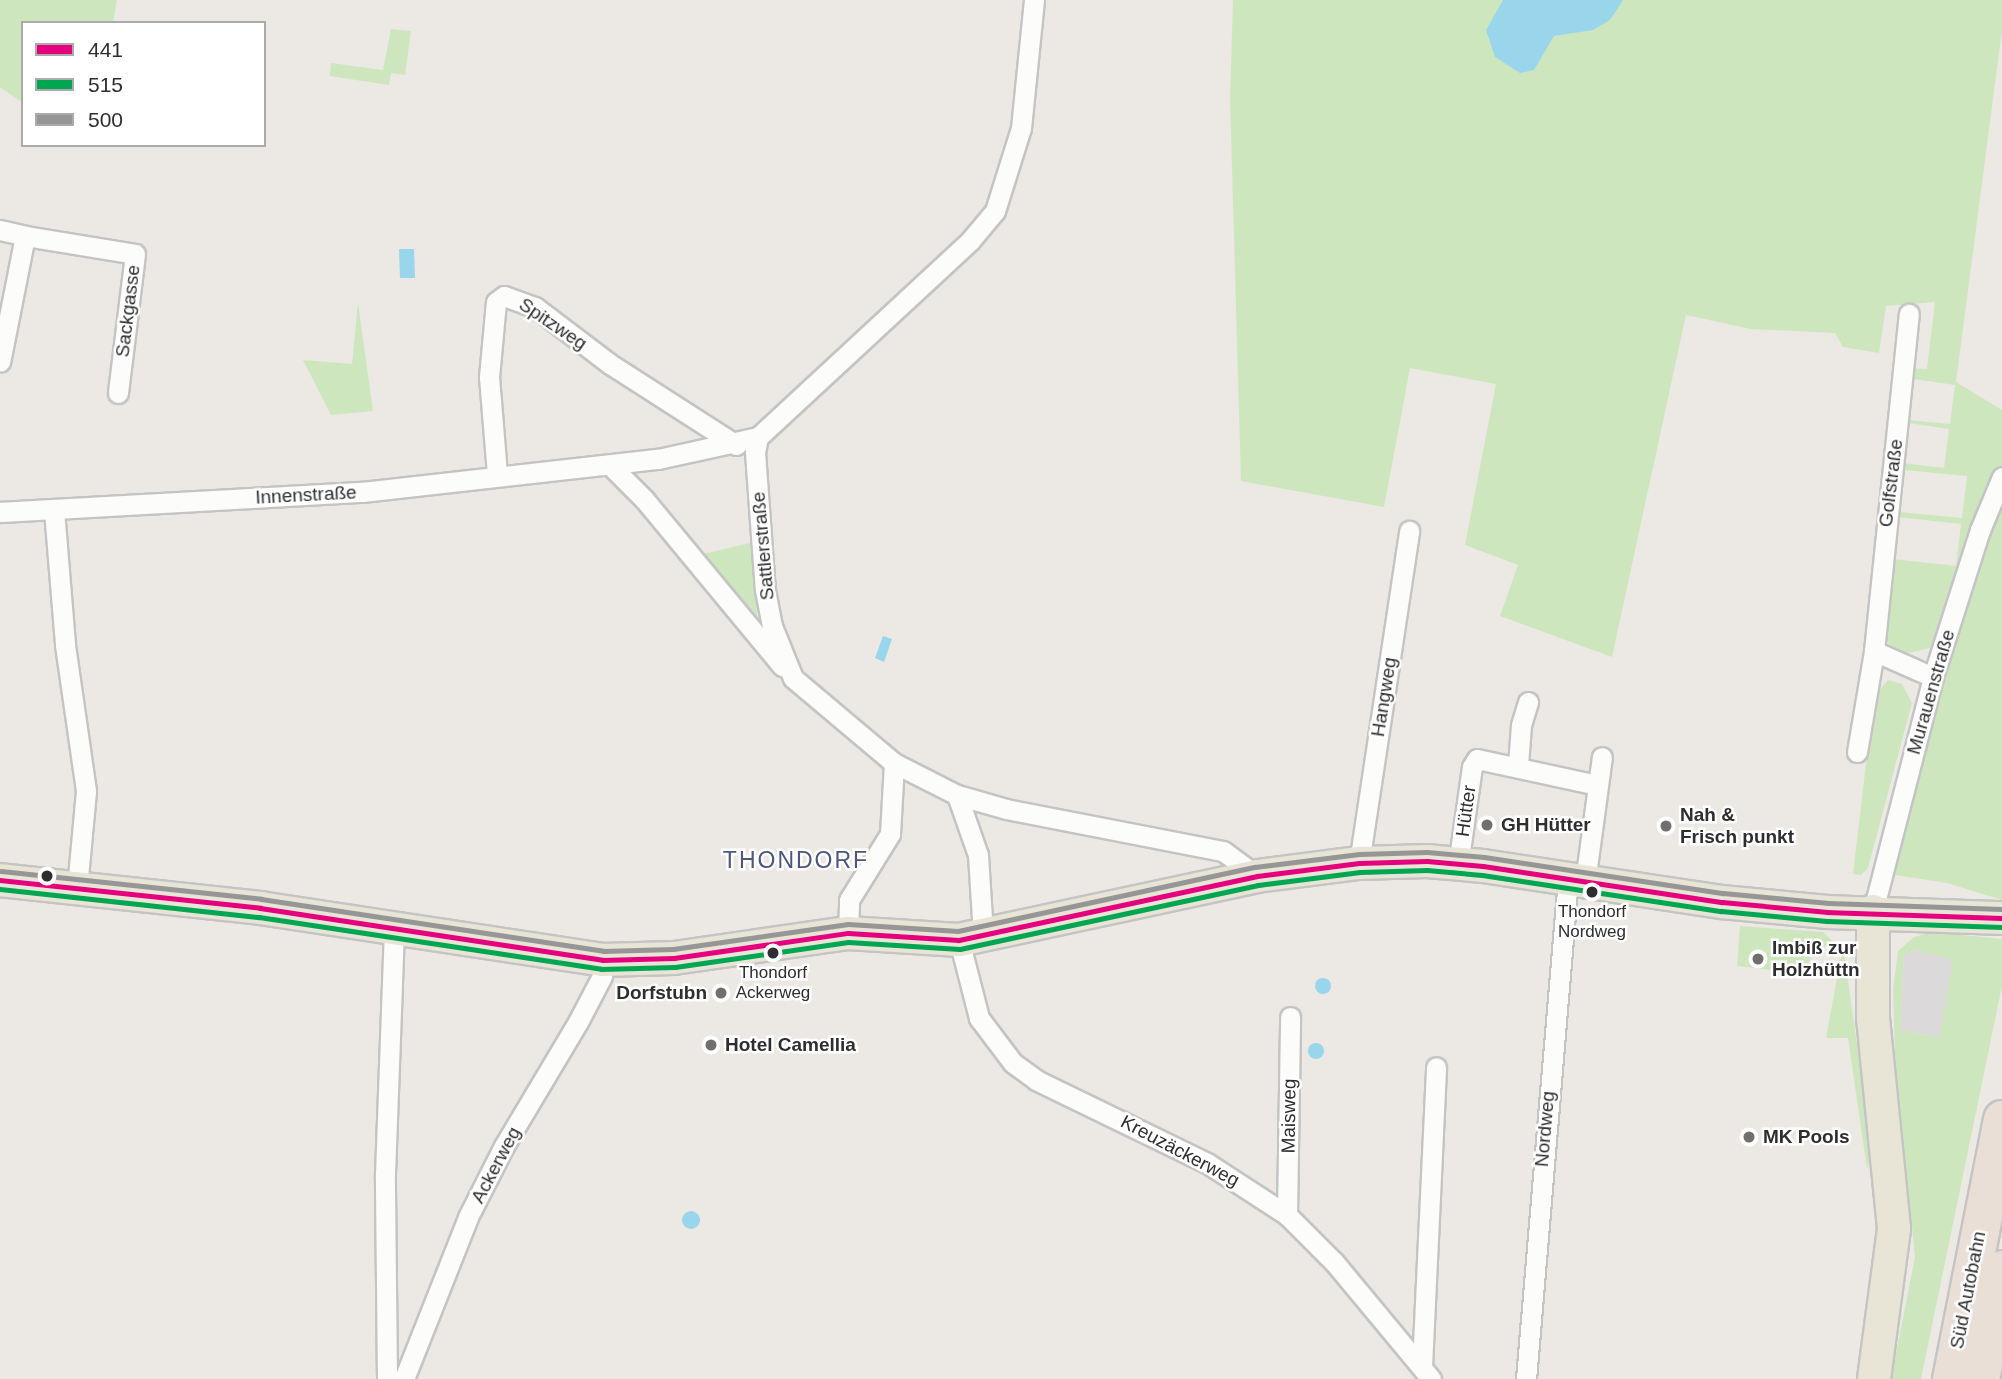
<!DOCTYPE html>
<html>
<head>
<meta charset="utf-8">
<style>
	body { margin:0 }
	#map { position:relative; width:2002px; height:1379px; overflow:hidden; background:#ece8e4; font-family:Helvetica,sans-serif }
	div>[style] { position:absolute }
	[style*='--x'] { left:calc(var(--x)*1px); top:calc(var(--y)*1px); width:calc(var(--w)*1px); rotate:calc(var(--a)*1deg) }
	.industrial>* { inset:0; background:#dcd9db }
	.green>* { inset:0; background:#cee6be }
	.water>* { inset:0; background:#99d6ec }
	.round { border-radius:50% }
	.roads { filter:drop-shadow(2px 0 #c5c4c5) drop-shadow(-2px 0 #c5c4c5) drop-shadow(0 2px #c5c4c5) drop-shadow(0 -2px #c5c4c5) }
	.minor>* { height:19px; margin:-9.5px; padding:0 9.5px; transform-origin:9.5px; border-radius:9.5px; background:#fcfcfb }
	.primary>* { height:32px; margin:-16px; padding:0 16px; transform-origin:16px; border-radius:16px; background:#e8e4d6 }
	.motorway>* { height:37px; margin:-18.5px; padding:0 18.5px; transform-origin:18.5px; border-radius:18.5px; background:#eadfd6 }
	.bus-1>* { height:5px; margin:-2.5px; padding:0 2.5px; transform-origin:2.5px; border-radius:2.5px; background:#e5007d }
	.bus-2>* { height:5px; margin:-2.5px; padding:0 2.5px; transform-origin:2.5px; border-radius:2.5px; background:#00a651 }
	.bus-3>* { height:5px; margin:-2.5px; padding:0 2.5px; transform-origin:2.5px; border-radius:2.5px; background:#969696 }
	.dots>* { width:19px; height:19px; translate:-50% -50%; box-sizing:border-box; border:4px solid #fff; border-radius:50% }
	span { translate:-50% -50%; white-space:nowrap; text-align:center; line-height:1.15; -webkit-text-stroke:5px #fff; paint-order:stroke }
	.bus-label { font-size:17px; color:#2e2e2e }
	.street-label { font-size:19px; color:#2e2e2e }
	.poi-label { font-size:19px; color:#2e2e2e; font-weight:700 }
	.left { translate:0 -50%; text-align:left }
	.right { translate:-100% -50%; text-align:right }
	.quarter-label { font-size:23px; color:#4d5680; letter-spacing:2px }
	.legend { position:absolute; left:21px; top:21px; width:245px; height:126px; box-sizing:border-box; background:#fff; border:2px solid #ababab; margin:0; padding:9px 12px; list-style:none; font-size:21px; color:#2e2e2e }
	.legend li { display:flex; align-items:center; gap:14px; height:35px }
	.legend b { width:35px; border:2px solid #ababab }
</style>
</head>
<body>
<div id="map">
	<div class="industrial">
		<div style="clip-path:polygon(1914px 950px,1954px 960px,1939px 1038px,1900px 1030px,1904px 955px)"></div>
	</div>
	<div class="green">
		<div style="clip-path:polygon(0 0,117px 0,113px 23px,23px 23px,23px 103px,0 87px)"></div>
		<div style="clip-path:polygon(evenodd,1233px 0,2002px 0,2002px 30px,1956px 382px,2002px 410px,2002px 900px,1947px 883px,1883px 873px,1943px 645px,1908px 653px,1894px 648px,1875px 631px,1904px 368px,1927px 369px,1935px 302px,1886px 306px,1879px 353px,1843px 347px,1835px 333px,1751px 329px,1686px 315px,1612px 657px,1500px 616px,1518px 565px,1465px 545px,1496px 384px,1410px 368px,1384px 507px,1241px 481px,1230px 98px,1233px 0,1914px 379px,1955px 385px,1950px 424px,1908px 420px,1914px 379px,1233px 0,1908px 423px,1949px 429px,1944px 468px,1903px 463px,1908px 423px,1233px 0,1904px 470px,1967px 476px,1962px 518px,1899px 512px,1904px 470px,1233px 0,1898px 517px,1961px 524px,1956px 566px,1893px 559px,1898px 517px)"></div>
		<div style="clip-path:polygon(391px 29px,411px 31px,405px 75px,391px 73px,389px 85px,330px 76px,331px 63px,383px 70px)"></div>
		<div style="clip-path:polygon(358px 303px,373px 411px,331px 415px,303px 360px,352px 364px)"></div>
		<div style="clip-path:polygon(750px 543px,758px 623px,699px 555px)"></div>
		<div style="clip-path:polygon(1888px 680px,1902px 684px,1912px 703px,1868px 868px,1861px 875px,1853px 874px,1874px 696px)"></div>
		<div style="clip-path:polygon(1740px 926px,1823px 932px,1844px 952px,1872px 1151px,1867px 1169px,1848px 1038px,1826px 1038px,1842px 951px,1816px 944px,1805px 974px,1737px 966px)"></div>
		<div style="clip-path:polygon(evenodd,1933px 932px,2002px 939px,2002px 986px,1921px 1379px,1891px 1379px,1915px 1257px,1895px 1056px,1893px 989px,1898px 951px,1914px 937px,1933px 932px,1914px 950px,1953px 960px,1939px 1038px,1900px 1030px,1904px 956px,1914px 950px)"></div>
	</div>
	<div class="water">
		<div style="clip-path:polygon(1503px 0,1623px 0,1610px 20px,1593px 30px,1554px 36px,1534px 70px,1520px 73px,1495px 57px,1486px 30px)"></div>
		<div style="clip-path:polygon(399px 249px,414px 249px,415px 278px,400px 278px)"></div>
		<div style="clip-path:polygon(883px 636px,892px 639px,884px 662px,875px 658px)"></div>
		<div class="round" style="left:1315px;top:978px;width:16px;height:16px"></div>
		<div class="round" style="left:1308px;top:1043px;width:16px;height:16px"></div>
		<div class="round" style="left:682px;top:1211px;width:18px;height:18px"></div>
	</div>
	<div class="roads">
		<div class="minor">
			<div style="--x:1034;--y:0;--w:129;--a:95.8"></div>
			<div style="--x:1021;--y:128;--w:87;--a:107.4"></div>
			<div style="--x:995;--y:211;--w:38;--a:130"></div>
			<div style="--x:971;--y:240;--w:290;--a:137.2"></div>
			<div style="--x:758;--y:437;--w:15;--a:101"></div>
			<div style="--x:755;--y:452;--w:138;--a:85.9"></div>
			<div style="--x:765;--y:590;--w:37;--a:79"></div>
			<div style="--x:772;--y:626;--w:56;--a:68"></div>
			<div style="--x:793;--y:678;--w:132;--a:40.1"></div>
			<div style="--x:894;--y:763;--w:71;--a:26.9"></div>
			<div style="--x:957;--y:795;--w:51;--a:15.9"></div>
			<div style="--x:1006;--y:809;--w:221;--a:11"></div>
			<div style="--x:1223;--y:851;--w:42;--a:36.3"></div>
			<div style="--x:0;--y:230;--w:26;--a:13"></div>
			<div style="--x:25;--y:236;--w:128;--a:101.2"></div>
			<div style="--x:25;--y:236;--w:111;--a:9.3"></div>
			<div style="--x:135;--y:254;--w:140;--a:97"></div>
			<div style="--x:610;--y:465;--w:48;--a:45"></div>
			<div style="--x:644;--y:499;--w:217;--a:50.4"></div>
			<div style="--x:497;--y:474;--w:97;--a:-94.7"></div>
			<div style="--x:489;--y:377;--w:75;--a:-84.7"></div>
			<div style="--x:496;--y:302;--w:10;--a:-37"></div>
			<div style="--x:504;--y:296;--w:33;--a:20"></div>
			<div style="--x:535;--y:307;--w:94;--a:37.2"></div>
			<div style="--x:610;--y:364;--w:150;--a:32.7"></div>
			<div style="--x:54;--y:510;--w:135;--a:85.3"></div>
			<div style="--x:65;--y:645;--w:148;--a:81.8"></div>
			<div style="--x:86;--y:791;--w:97;--a:95.3"></div>
			<div style="--x:0;--y:512;--w:363;--a:-3.2"></div>
			<div style="--x:362;--y:492;--w:298;--a:-6.4"></div>
			<div style="--x:658;--y:459;--w:102;--a:-12.4"></div>
			<div style="--x:1874;--y:651;--w:64;--a:23.8"></div>
			<div style="--x:1857;--y:752;--w:102;--a:-80.4"></div>
			<div style="--x:1874;--y:651;--w:339;--a:-84.1"></div>
			<div style="--x:1518;--y:765;--w:40;--a:-85.7"></div>
			<div style="--x:1521;--y:725;--w:24;--a:-73"></div>
			<div style="--x:957;--y:795;--w:64;--a:70.7"></div>
			<div style="--x:978;--y:855;--w:80;--a:86.4"></div>
			<div style="--x:1359;--y:863;--w:336;--a:-81.4"></div>
			<div style="--x:1458;--y:865;--w:99;--a:-81.9"></div>
			<div style="--x:1472;--y:767;--w:9;--a:-58"></div>
			<div style="--x:1477;--y:759;--w:123;--a:12.2"></div>
			<div style="--x:1585;--y:882;--w:126;--a:-82.3"></div>
			<div style="--x:1873;--y:911;--w:242;--a:-75.6"></div>
			<div style="--x:1933;--y:677;--w:154;--a:-72.3"></div>
			<div style="--x:1980;--y:530;--w:57;--a:-67.5"></div>
			<div style="--x:848;--y:933;--w:33;--a:-88"></div>
			<div style="--x:849;--y:900;--w:78;--a:-58.2"></div>
			<div style="--x:890;--y:834;--w:71;--a:-86.8"></div>
			<div style="--x:959;--y:940;--w:81;--a:75.6"></div>
			<div style="--x:979;--y:1018;--w:56;--a:52.9"></div>
			<div style="--x:1013;--y:1063;--w:29;--a:36"></div>
			<div style="--x:1036;--y:1080;--w:190;--a:25.9"></div>
			<div style="--x:1207;--y:1163;--w:95;--a:33"></div>
			<div style="--x:1287;--y:1215;--w:66;--a:45"></div>
			<div style="--x:1334;--y:1262;--w:152;--a:50.3"></div>
			<div style="--x:1287;--y:1215;--w:198;--a:-89.1"></div>
			<div style="--x:1422;--y:1366;--w:299;--a:-87.3"></div>
			<div style="--x:387;--y:1379;--w:205;--a:-90.6"></div>
			<div style="--x:385;--y:1174;--w:245;--a:-87.9"></div>
			<div style="--x:404;--y:1379;--w:174;--a:-68.4"></div>
			<div style="--x:468;--y:1217;--w:80;--a:-63.1"></div>
			<div style="--x:504;--y:1146;--w:144;--a:-59.2"></div>
			<div style="--x:578;--y:1022;--w:52;--a:-62.4"></div>
			<div style="--x:602;--y:976;--w:16;--a:-90"></div>
			<div style="--x:1526;--y:1379;--w:502;--a:-85.2"></div>
		</div>
		<div class="primary">
			<div style="--x:0;--y:880;--w:262;--a:6.1"></div>
			<div style="--x:260;--y:908;--w:346;--a:8.6"></div>
			<div style="--x:602;--y:960;--w:72;--a:-1.6"></div>
			<div style="--x:674;--y:958;--w:176;--a:-8.2"></div>
			<div style="--x:848;--y:933;--w:111;--a:3.6"></div>
			<div style="--x:959;--y:940;--w:305;--a:-12.1"></div>
			<div style="--x:1257;--y:876;--w:103;--a:-7.3"></div>
			<div style="--x:1359;--y:863;--w:68;--a:-1.7"></div>
			<div style="--x:1427;--y:861;--w:56;--a:5.1"></div>
			<div style="--x:1483;--y:866;--w:242;--a:8.6"></div>
			<div style="--x:1722;--y:902;--w:106;--a:5.4"></div>
			<div style="--x:1828;--y:912;--w:174;--a:2"></div>
			<div style="--x:1873;--y:911;--w:107;--a:90"></div>
			<div style="--x:1873;--y:1018;--w:212;--a:84.3"></div>
			<div style="--x:1894;--y:1229;--w:151;--a:97.6"></div>
		</div>
		<div class="motorway">
			<div style="--x:1951;--y:1379;--w:265;--a:-78.9"></div>
			<div style="--x:1980;--y:1379;--w:112;--a:-78.7"></div>
		</div>
	</div>
	<div class="bus-1">
		<div style="--x:0;--y:880;--w:262;--a:6.1"></div>
		<div style="--x:260;--y:908;--w:346;--a:8.6"></div>
		<div style="--x:602;--y:960;--w:72;--a:-1.6"></div>
		<div style="--x:674;--y:958;--w:176;--a:-8.2"></div>
		<div style="--x:848;--y:933;--w:111;--a:3.6"></div>
		<div style="--x:959;--y:940;--w:305;--a:-12.1"></div>
		<div style="--x:1257;--y:876;--w:103;--a:-7.3"></div>
		<div style="--x:1359;--y:863;--w:68;--a:-1.7"></div>
		<div style="--x:1427;--y:861;--w:56;--a:5.1"></div>
		<div style="--x:1483;--y:866;--w:242;--a:8.6"></div>
		<div style="--x:1722;--y:902;--w:106;--a:5.4"></div>
		<div style="--x:1828;--y:912;--w:174;--a:2"></div>
	</div>
	<div class="bus-2">
		<div style="--x:0;--y:889;--w:261;--a:6.2"></div>
		<div style="--x:259;--y:917;--w:346;--a:8.6"></div>
		<div style="--x:601;--y:969;--w:74;--a:-1.5"></div>
		<div style="--x:675;--y:967;--w:175;--a:-8.2"></div>
		<div style="--x:848;--y:942;--w:112;--a:3.6"></div>
		<div style="--x:960;--y:949;--w:305;--a:-12.1"></div>
		<div style="--x:1258;--y:885;--w:103;--a:-7.3"></div>
		<div style="--x:1360;--y:872;--w:67;--a:-1.7"></div>
		<div style="--x:1427;--y:870;--w:55;--a:5.2"></div>
		<div style="--x:1482;--y:875;--w:242;--a:8.6"></div>
		<div style="--x:1721;--y:911;--w:106;--a:5.4"></div>
		<div style="--x:1827;--y:921;--w:175;--a:2"></div>
	</div>
	<div class="bus-3">
		<div style="--x:1;--y:871;--w:262;--a:6.1"></div>
		<div style="--x:261;--y:899;--w:346;--a:8.6"></div>
		<div style="--x:603;--y:951;--w:70;--a:-1.6"></div>
		<div style="--x:673;--y:949;--w:177;--a:-8.1"></div>
		<div style="--x:848;--y:924;--w:110;--a:3.6"></div>
		<div style="--x:958;--y:931;--w:304;--a:-12.2"></div>
		<div style="--x:1255;--y:867;--w:105;--a:-7.1"></div>
		<div style="--x:1359;--y:854;--w:68;--a:-1.7"></div>
		<div style="--x:1427;--y:852;--w:57;--a:5"></div>
		<div style="--x:1484;--y:857;--w:242;--a:8.6"></div>
		<div style="--x:1723;--y:893;--w:106;--a:5.4"></div>
		<div style="--x:1829;--y:903;--w:173;--a:2"></div>
	</div>
	<div class="dots">
		<div style="left:1487px;top:825px;background:#706f6e"></div>
		<div style="left:1666px;top:826px;background:#706f6e"></div>
		<div style="left:47px;top:876px;background:#2e2e2e"></div>
		<div style="left:1592px;top:892px;background:#2e2e2e"></div>
		<div style="left:773px;top:953px;background:#2e2e2e"></div>
		<div style="left:1758px;top:959px;background:#706f6e"></div>
		<div style="left:721px;top:993px;background:#706f6e"></div>
		<div style="left:711px;top:1045px;background:#706f6e"></div>
		<div style="left:1749px;top:1137px;background:#706f6e"></div>
	</div>
	<div class="bus-label">
		<span style="left:1592px;top:922px">Thondorf<br>Nordweg</span>
		<span style="left:773px;top:983px">Thondorf<br>Ackerweg</span>
	</div>
	<div class="street-label">
		<span style="left:128px;top:311px;rotate:-83deg">Sackgasse</span>
		<span style="left:553px;top:324px;rotate:34deg">Spitzweg</span>
		<span style="left:1891px;top:483px;rotate:-83deg">Golfstraße</span>
		<span style="left:306px;top:495px;rotate:-3deg">Innenstraße</span>
		<span style="left:763px;top:546px;rotate:-95deg">Sattlerstraße</span>
		<span style="left:1931px;top:692px;rotate:-74deg">Murauenstraße</span>
		<span style="left:1384px;top:697px;rotate:-81deg">Hangweg</span>
		<span style="left:1466px;top:811px;rotate:-82deg">Hütter</span>
		<span style="left:1289px;top:1116px;rotate:-89deg">Maisweg</span>
		<span style="left:1545px;top:1129px;rotate:-85deg">Nordweg</span>
		<span style="left:1180px;top:1151px;rotate:28deg">Kreuzäckerweg</span>
		<span style="left:496px;top:1165px;rotate:-62deg">Ackerweg</span>
		<span style="left:1968px;top:1290px;rotate:-79deg">Süd Autobahn</span>
	</div>
	<div class="poi-label">
		<span class="left" style="left:1680px;top:826px">Nah &amp;<br>Frisch punkt</span>
		<span class="left" style="left:1501px;top:825px">GH Hütter</span>
		<span class="left" style="left:1772px;top:959px">Imbiß zur<br>Holzhüttn</span>
		<span class="right" style="left:707px;top:993px">Dorfstubn</span>
		<span class="left" style="left:725px;top:1045px">Hotel Camellia</span>
		<span class="left" style="left:1763px;top:1137px">MK Pools</span>
	</div>
	<div class="quarter-label">
		<span style="left:796px;top:860px">THONDORF</span>
	</div>
	<ul class="legend">
	<li><b style="height:9px;background:#e5007d"></b>441</li>
	<li><b style="height:9px;background:#00a651"></b>515</li>
	<li><b style="height:9px;background:#969696"></b>500</li>
	</ul>
</div>
</body>
</html>
